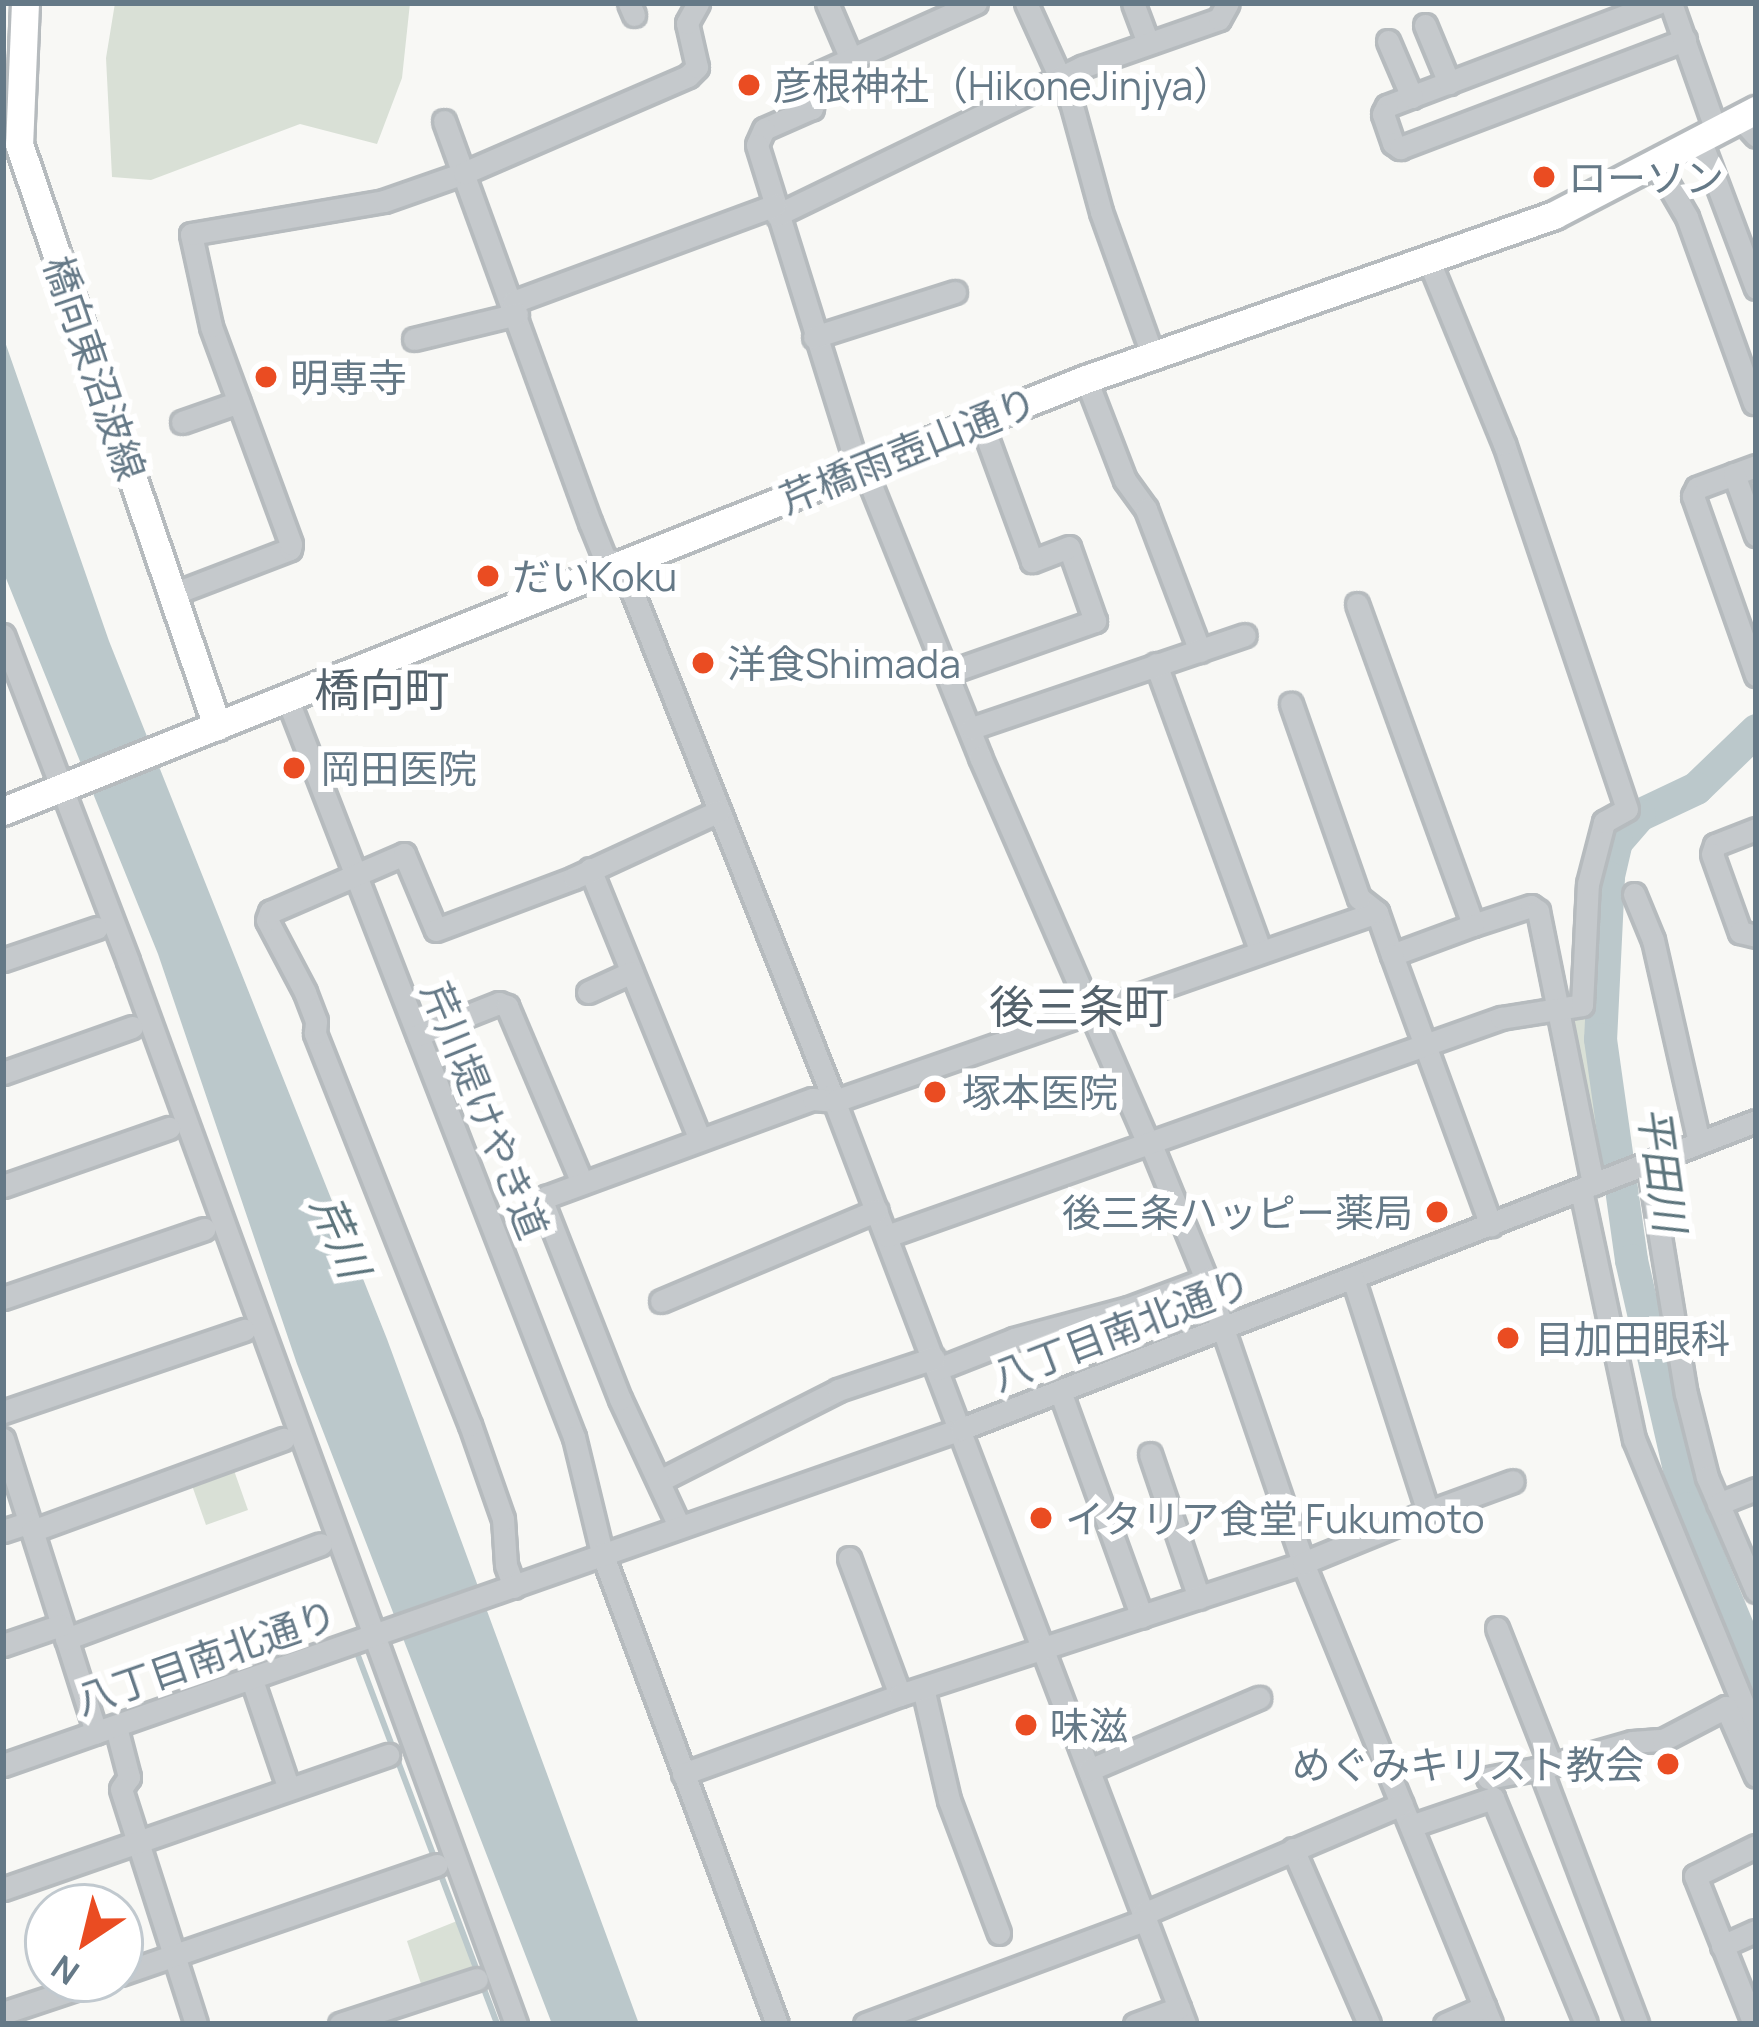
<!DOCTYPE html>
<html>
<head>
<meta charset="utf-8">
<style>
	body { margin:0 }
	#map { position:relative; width:1759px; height:2027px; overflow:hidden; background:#f8f8f5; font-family:Manrope,"Noto Sans JP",sans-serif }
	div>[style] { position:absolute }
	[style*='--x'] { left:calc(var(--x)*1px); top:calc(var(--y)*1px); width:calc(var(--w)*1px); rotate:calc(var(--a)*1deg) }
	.green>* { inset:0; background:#d9e0d6 }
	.water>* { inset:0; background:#bbc8cb }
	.stream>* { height:6px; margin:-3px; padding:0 3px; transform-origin:3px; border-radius:3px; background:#bbc8cb }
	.river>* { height:33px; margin:-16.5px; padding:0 16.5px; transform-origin:16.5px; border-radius:16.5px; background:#bbc8cb }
	.roads { filter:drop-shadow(3px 0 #b6bbbe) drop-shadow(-3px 0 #b6bbbe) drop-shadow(0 3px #b6bbbe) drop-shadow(0 -3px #b6bbbe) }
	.minor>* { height:21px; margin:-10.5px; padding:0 10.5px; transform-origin:10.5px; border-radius:10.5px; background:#c5c9cc }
	.major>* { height:27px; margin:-13.5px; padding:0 13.5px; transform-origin:13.5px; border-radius:13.5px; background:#fff }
	.dots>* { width:33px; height:33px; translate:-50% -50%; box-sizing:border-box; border:6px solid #fff; border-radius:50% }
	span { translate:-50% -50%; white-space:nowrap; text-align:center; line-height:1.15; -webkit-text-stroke:12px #fff; paint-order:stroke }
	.poi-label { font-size:39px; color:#657987 }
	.left { translate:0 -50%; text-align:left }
	.right { translate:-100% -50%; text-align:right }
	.street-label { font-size:39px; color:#657987 }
	.water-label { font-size:42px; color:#5c747c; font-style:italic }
	.quarter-label { font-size:45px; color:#54626c }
	.frame { position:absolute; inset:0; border:6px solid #657987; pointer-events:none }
	.north { position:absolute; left:24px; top:1883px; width:120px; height:120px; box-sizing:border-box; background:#fff; border:3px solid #c1c9cf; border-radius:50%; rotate:215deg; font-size:33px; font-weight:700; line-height:48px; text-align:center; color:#657987 }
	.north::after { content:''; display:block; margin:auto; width:42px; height:54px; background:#ea4c22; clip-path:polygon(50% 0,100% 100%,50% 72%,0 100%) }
</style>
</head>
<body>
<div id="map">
	<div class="green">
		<div style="clip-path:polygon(115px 3px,410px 3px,402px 78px,377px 144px,300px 124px,151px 180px,112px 177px,106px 58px)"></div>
		<div style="clip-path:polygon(1586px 1010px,1605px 1160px,1598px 1165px,1563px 1013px)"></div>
		<div style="clip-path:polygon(231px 1462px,248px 1510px,206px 1525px,189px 1477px)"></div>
		<div style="clip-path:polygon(457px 1921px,477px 1977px,424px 1993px,407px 1941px)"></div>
	</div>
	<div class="water">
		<div style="clip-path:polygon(3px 336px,109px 641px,387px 1339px,639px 2024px,552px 2024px,297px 1364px,158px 954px,3px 571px)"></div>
	</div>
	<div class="stream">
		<div style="--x:357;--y:1653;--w:397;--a:69.3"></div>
	</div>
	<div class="river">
		<div style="--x:1756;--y:730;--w:83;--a:136"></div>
		<div style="--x:1696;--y:788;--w:63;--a:154.7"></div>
		<div style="--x:1639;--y:815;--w:35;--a:131"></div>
		<div style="--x:1616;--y:841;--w:37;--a:103"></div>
		<div style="--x:1608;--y:877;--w:162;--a:92.8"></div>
		<div style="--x:1600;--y:1039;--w:223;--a:82"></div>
		<div style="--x:1631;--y:1260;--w:254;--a:77.1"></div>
		<div style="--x:1688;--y:1508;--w:178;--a:67.5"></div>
	</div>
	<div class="roads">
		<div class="minor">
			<div style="--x:629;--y:3;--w:13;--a:67"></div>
			<div style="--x:827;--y:3;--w:61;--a:66.8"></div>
			<div style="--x:976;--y:3;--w:173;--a:155.8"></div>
			<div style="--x:818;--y:74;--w:35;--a:100"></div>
			<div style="--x:812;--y:108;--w:52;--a:156.4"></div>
			<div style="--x:764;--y:129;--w:17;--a:114"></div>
			<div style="--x:757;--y:145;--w:340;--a:72.7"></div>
			<div style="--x:858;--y:470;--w:13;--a:39"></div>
			<div style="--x:868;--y:478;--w:301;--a:68.1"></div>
			<div style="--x:980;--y:757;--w:421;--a:66.5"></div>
			<div style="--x:1026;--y:3;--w:109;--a:65.6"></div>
			<div style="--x:1071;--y:102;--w:114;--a:74.7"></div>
			<div style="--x:1101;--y:212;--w:151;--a:70.2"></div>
			<div style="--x:1133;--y:3;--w:43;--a:69.4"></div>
			<div style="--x:1658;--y:3;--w:290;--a:159.2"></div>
			<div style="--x:1387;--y:106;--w:9;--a:117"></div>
			<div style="--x:1383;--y:114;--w:31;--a:71"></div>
			<div style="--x:1393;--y:143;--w:9;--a:36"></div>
			<div style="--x:1400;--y:148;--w:305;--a:-20.8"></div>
			<div style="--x:1671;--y:3;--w:136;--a:70.6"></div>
			<div style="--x:1425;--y:25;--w:63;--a:67.5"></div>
			<div style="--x:1388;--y:41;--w:61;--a:66.8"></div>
			<div style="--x:1740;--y:118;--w:24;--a:48"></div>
			<div style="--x:444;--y:121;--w:427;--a:70"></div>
			<div style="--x:590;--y:522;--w:40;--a:68"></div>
			<div style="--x:605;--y:559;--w:16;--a:14"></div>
			<div style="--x:621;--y:563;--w:572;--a:68.37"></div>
			<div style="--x:832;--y:1095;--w:994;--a:69.19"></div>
			<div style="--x:1700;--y:139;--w:159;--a:69.4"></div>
			<div style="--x:1655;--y:162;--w:64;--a:59.8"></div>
			<div style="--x:1687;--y:217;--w:198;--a:70.2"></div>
			<div style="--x:777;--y:215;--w:339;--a:-25.9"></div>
			<div style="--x:1082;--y:67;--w:145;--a:-19.3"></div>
			<div style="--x:1219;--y:19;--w:18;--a:-61"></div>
			<div style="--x:513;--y:302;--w:279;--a:-20.3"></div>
			<div style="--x:814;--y:337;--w:148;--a:-17.7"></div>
			<div style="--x:414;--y:339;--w:106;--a:-13.6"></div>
			<div style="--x:1086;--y:379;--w:108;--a:68.9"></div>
			<div style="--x:1125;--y:480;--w:36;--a:54"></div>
			<div style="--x:1146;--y:509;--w:152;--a:69.2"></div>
			<div style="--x:182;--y:422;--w:60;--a:-19.3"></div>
			<div style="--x:1756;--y:466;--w:63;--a:159.6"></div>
			<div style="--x:1697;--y:488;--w:9;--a:117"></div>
			<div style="--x:1693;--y:496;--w:190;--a:70.6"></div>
			<div style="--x:1734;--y:474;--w:65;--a:70.2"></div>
			<div style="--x:173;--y:594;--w:125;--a:-21"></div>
			<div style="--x:290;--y:549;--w:5;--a:-79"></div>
			<div style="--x:291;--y:544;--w:232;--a:-110.2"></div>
			<div style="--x:211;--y:326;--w:94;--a:-102.3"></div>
			<div style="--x:191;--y:234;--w:196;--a:-9.7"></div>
			<div style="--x:384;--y:201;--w:85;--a:-19.3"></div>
			<div style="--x:464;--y:173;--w:244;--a:-23.4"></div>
			<div style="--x:688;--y:76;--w:13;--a:-45"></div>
			<div style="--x:697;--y:67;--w:45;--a:-102.8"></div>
			<div style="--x:687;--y:23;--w:23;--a:-61"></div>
			<div style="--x:1357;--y:604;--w:341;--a:70.1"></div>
			<div style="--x:1473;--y:925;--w:61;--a:-18.1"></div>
			<div style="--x:1531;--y:906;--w:9;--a:36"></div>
			<div style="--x:1538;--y:911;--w:279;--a:78.6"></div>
			<div style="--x:3;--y:635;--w:349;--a:69"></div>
			<div style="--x:128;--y:961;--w:1132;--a:69.95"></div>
			<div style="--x:1156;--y:664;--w:304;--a:70"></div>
			<div style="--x:950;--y:672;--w:154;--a:-19.4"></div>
			<div style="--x:1095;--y:621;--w:78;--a:-109.4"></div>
			<div style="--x:1069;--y:547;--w:40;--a:159"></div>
			<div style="--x:1032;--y:561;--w:148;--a:-110.1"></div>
			<div style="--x:287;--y:698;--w:793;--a:68.78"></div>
			<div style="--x:574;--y:1437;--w:119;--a:76.4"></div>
			<div style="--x:602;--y:1553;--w:502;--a:69.62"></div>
			<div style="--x:972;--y:728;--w:288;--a:-18.8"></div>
			<div style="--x:1756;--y:829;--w:44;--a:158.7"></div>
			<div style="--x:1715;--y:845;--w:9;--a:108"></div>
			<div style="--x:1712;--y:854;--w:83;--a:70.3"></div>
			<div style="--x:1740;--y:932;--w:16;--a:14"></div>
			<div style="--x:590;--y:869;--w:292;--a:67.9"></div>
			<div style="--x:1634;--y:894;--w:50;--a:67.6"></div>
			<div style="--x:1653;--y:940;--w:208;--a:77.2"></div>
			<div style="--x:1377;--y:912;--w:46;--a:70.8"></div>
			<div style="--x:1473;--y:925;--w:86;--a:159.7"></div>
			<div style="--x:1392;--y:955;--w:288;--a:69.9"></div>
			<div style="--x:3;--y:960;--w:99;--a:-18.8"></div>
			<div style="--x:588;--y:992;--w:48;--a:-24.4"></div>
			<div style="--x:418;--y:1035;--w:87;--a:-21.6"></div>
			<div style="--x:499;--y:1003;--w:9;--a:21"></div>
			<div style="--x:507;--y:1006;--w:192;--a:67"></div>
			<div style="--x:3;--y:1073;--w:137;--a:-19.6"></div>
			<div style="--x:1150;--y:1142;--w:148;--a:67.8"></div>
			<div style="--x:1206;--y:1279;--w:300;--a:71.1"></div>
			<div style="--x:1303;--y:1563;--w:498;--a:67.8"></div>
			<div style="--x:1648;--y:1163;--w:234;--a:80.7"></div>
			<div style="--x:1686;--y:1394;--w:86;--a:75.8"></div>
			<div style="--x:1707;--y:1477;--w:124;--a:66.7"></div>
			<div style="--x:3;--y:1186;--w:176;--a:-19.3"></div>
			<div style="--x:1581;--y:1190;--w:255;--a:78"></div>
			<div style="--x:1634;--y:1439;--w:320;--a:67.6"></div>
			<div style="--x:887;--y:1236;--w:652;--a:-19.55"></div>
			<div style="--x:1501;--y:1018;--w:82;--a:-9.1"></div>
			<div style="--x:1582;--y:1005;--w:121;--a:-87.2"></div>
			<div style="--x:1588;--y:884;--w:64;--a:-75.5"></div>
			<div style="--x:1604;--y:822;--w:26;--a:-29"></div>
			<div style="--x:1627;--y:809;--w:385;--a:-108.6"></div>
			<div style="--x:1504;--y:444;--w:200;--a:-112.3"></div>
			<div style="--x:3;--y:1298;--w:213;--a:-18.9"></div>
			<div style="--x:661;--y:1301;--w:234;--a:-22.8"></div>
			<div style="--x:938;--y:1369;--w:82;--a:-21.5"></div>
			<div style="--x:1014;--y:1339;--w:119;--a:-15.1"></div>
			<div style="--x:1129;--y:1308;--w:82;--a:-20.6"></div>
			<div style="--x:1060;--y:1391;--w:240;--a:70.1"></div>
			<div style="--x:3;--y:1412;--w:255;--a:-18.8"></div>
			<div style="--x:3;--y:1439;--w:308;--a:72.4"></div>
			<div style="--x:1150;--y:1454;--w:152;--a:71.2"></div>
			<div style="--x:659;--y:1481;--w:201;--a:-26.9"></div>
			<div style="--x:838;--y:1390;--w:101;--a:-18.4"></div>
			<div style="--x:1718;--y:1504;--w:41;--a:-21.5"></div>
			<div style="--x:1428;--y:1512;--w:90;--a:-20"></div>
			<div style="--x:679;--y:1526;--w:140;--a:-114.9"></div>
			<div style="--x:620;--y:1399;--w:210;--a:-111.5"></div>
			<div style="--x:543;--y:1204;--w:8;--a:-67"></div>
			<div style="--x:546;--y:1197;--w:284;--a:-20.2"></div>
			<div style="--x:813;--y:1099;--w:22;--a:5"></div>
			<div style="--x:835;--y:1101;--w:574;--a:-19.22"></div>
			<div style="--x:1377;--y:912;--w:23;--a:-142"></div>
			<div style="--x:1359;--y:898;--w:206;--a:-109.3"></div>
			<div style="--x:3;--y:1531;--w:28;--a:-18"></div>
			<div style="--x:32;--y:1531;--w:268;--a:-20.1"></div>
			<div style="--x:849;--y:1558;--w:146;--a:69.6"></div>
			<div style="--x:514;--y:1587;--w:23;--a:-110"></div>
			<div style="--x:506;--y:1565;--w:46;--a:-93.7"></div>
			<div style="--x:503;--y:1519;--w:100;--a:-109.3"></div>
			<div style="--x:470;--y:1425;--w:422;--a:-111.6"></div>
			<div style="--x:315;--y:1033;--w:12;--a:-85"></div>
			<div style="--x:316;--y:1021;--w:31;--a:-111"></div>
			<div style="--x:305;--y:992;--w:81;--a:-117.8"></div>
			<div style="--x:267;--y:920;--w:9;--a:-69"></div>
			<div style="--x:270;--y:912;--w:146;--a:-23.4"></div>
			<div style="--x:404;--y:854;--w:82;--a:67.2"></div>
			<div style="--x:436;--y:930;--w:147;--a:-20.6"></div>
			<div style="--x:574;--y:878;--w:160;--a:-24.8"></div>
			<div style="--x:1497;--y:1628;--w:147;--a:68.5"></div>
			<div style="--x:1551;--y:1765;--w:84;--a:-15.9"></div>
			<div style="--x:1632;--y:1742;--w:31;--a:-4"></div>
			<div style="--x:1663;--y:1740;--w:71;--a:-27.6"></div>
			<div style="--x:1726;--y:1707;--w:75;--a:66.5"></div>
			<div style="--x:66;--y:1639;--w:272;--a:-20.4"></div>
			<div style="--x:3;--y:1645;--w:61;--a:-19"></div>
			<div style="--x:252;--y:1680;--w:115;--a:71.3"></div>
			<div style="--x:923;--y:1688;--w:115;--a:76.9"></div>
			<div style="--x:949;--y:1800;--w:142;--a:69.4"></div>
			<div style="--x:116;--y:1727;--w:52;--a:75.4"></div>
			<div style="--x:129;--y:1777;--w:14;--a:124"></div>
			<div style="--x:121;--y:1789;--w:247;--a:72.3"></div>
			<div style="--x:3;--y:1765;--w:1015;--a:-19.33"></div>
			<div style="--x:961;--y:1429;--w:853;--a:-21.18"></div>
			<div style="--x:1540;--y:1768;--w:274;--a:69.2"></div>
			<div style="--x:1089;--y:1770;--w:185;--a:-23"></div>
			<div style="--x:683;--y:1774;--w:231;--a:-20"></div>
			<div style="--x:900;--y:1695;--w:424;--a:-18.1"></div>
			<div style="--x:1303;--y:1563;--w:135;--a:-22.2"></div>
			<div style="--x:1428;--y:1512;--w:245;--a:-107.8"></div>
			<div style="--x:1488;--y:1778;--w:64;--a:-10.8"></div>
			<div style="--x:1411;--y:1826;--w:87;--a:-18.9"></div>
			<div style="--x:1493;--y:1798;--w:244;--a:67.6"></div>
			<div style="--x:1293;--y:1849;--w:191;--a:66.5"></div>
			<div style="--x:3;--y:1889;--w:408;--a:-19.2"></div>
			<div style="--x:1143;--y:1914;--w:281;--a:-23"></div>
			<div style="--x:1722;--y:1946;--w:37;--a:-24"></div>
			<div style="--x:120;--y:1974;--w:335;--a:-19"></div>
			<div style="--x:3;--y:2013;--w:108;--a:-18.4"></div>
			<div style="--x:1752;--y:2019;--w:154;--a:-111.7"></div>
			<div style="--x:1695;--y:1876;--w:68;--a:-26.2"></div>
			<div style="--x:340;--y:2024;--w:144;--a:-18.2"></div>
			<div style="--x:865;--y:2024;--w:299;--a:-20.4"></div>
			<div style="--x:1135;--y:2024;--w:47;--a:-20"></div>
			<div style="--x:1445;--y:2024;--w:43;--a:-23.6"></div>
		</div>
		<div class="major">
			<div style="--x:25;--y:3;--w:141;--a:92.4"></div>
			<div style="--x:19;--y:144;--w:615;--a:71.21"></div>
			<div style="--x:3;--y:811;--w:1166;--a:-21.75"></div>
			<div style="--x:1086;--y:379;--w:496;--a:-19.3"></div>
			<div style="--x:1554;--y:215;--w:228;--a:-27.5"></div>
		</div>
	</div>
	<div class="dots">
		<div style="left:749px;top:85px;background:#ea4c22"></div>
		<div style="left:1544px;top:177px;background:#ea4c22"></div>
		<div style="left:266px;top:377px;background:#ea4c22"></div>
		<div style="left:488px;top:576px;background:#ea4c22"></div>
		<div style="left:703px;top:663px;background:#ea4c22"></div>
		<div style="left:294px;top:768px;background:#ea4c22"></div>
		<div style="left:935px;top:1092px;background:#ea4c22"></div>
		<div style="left:1437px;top:1212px;background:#ea4c22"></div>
		<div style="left:1508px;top:1338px;background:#ea4c22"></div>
		<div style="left:1041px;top:1518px;background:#ea4c22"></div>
		<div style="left:1026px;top:1725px;background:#ea4c22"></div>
		<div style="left:1668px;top:1764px;background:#ea4c22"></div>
	</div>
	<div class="poi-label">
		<span class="left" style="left:773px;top:85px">彦根神社（HikoneJinjya）</span>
		<span class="left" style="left:1568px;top:177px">ローソン</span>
		<span class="left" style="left:290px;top:377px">明専寺</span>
		<span class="left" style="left:512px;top:576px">だいKoku</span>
		<span class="left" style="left:727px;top:663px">洋食Shimada</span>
		<span class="left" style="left:321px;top:768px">岡田医院</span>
		<span class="left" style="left:962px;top:1092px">塚本医院</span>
		<span class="right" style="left:1413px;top:1212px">後三条ハッピー薬局</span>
		<span class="left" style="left:1535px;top:1338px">目加田眼科</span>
		<span class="left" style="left:1065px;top:1518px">イタリア食堂 Fukumoto</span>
		<span class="left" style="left:1050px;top:1725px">味滋</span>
		<span class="right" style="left:1644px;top:1764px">めぐみキリスト教会</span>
	</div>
	<div class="street-label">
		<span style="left:95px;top:368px;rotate:71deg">橋向東沼波線</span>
		<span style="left:908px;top:450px;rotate:-22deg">芹橋雨壺山通り</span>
		<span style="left:485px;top:1110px;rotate:68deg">芹川堤けやき道</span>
		<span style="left:1121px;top:1329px;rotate:-21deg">八丁目南北通り</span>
		<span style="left:206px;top:1657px;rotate:-19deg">八丁目南北通り</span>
	</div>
	<div class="water-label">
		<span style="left:1663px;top:1169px;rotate:82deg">平田川</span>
		<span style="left:341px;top:1236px;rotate:67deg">芹川</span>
	</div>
	<div class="quarter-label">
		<span style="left:382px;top:690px">橋向町</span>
		<span style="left:1079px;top:1007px">後三条町</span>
	</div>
	<div class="frame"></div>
	<div class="north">N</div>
</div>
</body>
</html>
